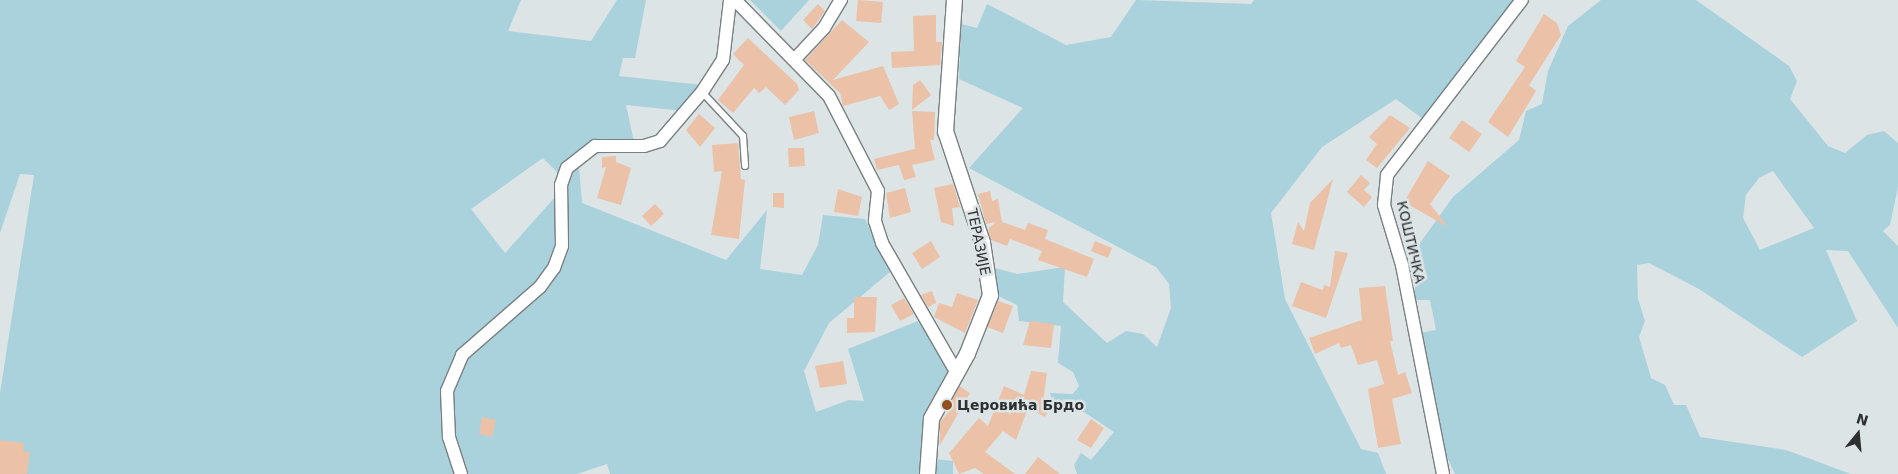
<!DOCTYPE html>
<html>
<head>
<meta charset="utf-8">
<style>
	body { margin:0 }
	#map { position:relative; width:1898px; height:474px; overflow:hidden; background:#dce4e6; font-family:"DejaVu Sans",sans-serif }
	div>[style] { position:absolute }
	[style*='--x'] { left:calc(var(--x)*1px); top:calc(var(--y)*1px); width:calc(var(--w)*1px); rotate:calc(var(--a)*1deg) }
	.green>* { inset:0; background:#aad2dc }
	.building>* { inset:0; background:#ebc1a8 }
	.roads { filter:drop-shadow(1px 0 #798082) drop-shadow(-1px 0 #798082) drop-shadow(0 1px #798082) drop-shadow(0 -1px #798082) }
	.service>* { height:6px; margin:-3px; padding:0 3px; transform-origin:3px; border-radius:3px; background:#fff }
	.minor>* { height:12px; margin:-6px; padding:0 6px; transform-origin:6px; border-radius:6px; background:#fff }
	.tertiary>* { height:15px; margin:-7.5px; padding:0 7.5px; transform-origin:7.5px; border-radius:7.5px; background:#fff }
	.dots>* { width:14px; height:14px; translate:-50% -50%; box-sizing:border-box; border:2px solid #dce4e6; border-radius:50% }
	span { translate:-50% -50%; white-space:nowrap; text-align:center; line-height:1.15; -webkit-text-stroke:5px #dce4e6; paint-order:stroke }
	.street-label { font-size:14px; color:#2d3031 }
	.poi-label { font-size:14px; color:#2d3031; font-weight:700 }
	.left { translate:0 -50%; text-align:left }
	.north { position:absolute; left:1833px; top:409px; width:50px; height:50px; -webkit-text-stroke:4px #dce4e6; paint-order:stroke; rotate:17deg; font-size:14px; font-weight:700; line-height:20px; text-align:center; color:#2d3031 }
	.north::after { content:''; display:block; margin:auto; width:18px; height:22px; background:#2d3031; clip-path:polygon(50% 0,100% 100%,50% 72%,0 100%) }
</style>
</head>
<body>
<div id="map">
	<div class="green">
		<div style="clip-path:polygon(evenodd,0 0,521px 0,508px 31px,591px 41px,617px 0,646px 0,635px 58px,623px 58px,619px 76px,702px 85px,684px 111px,626px 105px,636px 151px,578px 155px,582px 203px,726px 260px,767px 210px,760px 269px,802px 275px,818px 245px,823px 215px,865px 219px,890px 272px,829px 323px,804px 371px,816px 412px,849px 400px,864px 401px,848px 349px,928px 317px,954px 359px,941px 390px,933px 459px,953px 461px,953px 474px,610px 474px,607px 464px,577px 474px,5px 474px,0 462px,0 393px,34px 175px,20px 174px,0 233px,0 0,543px 158px,557px 172px,556px 196px,505px 253px,471px 209px,543px 158px)"></div>
		<div style="clip-path:polygon(750px 0,809px 0,781px 31px)"></div>
		<div style="clip-path:polygon(1136px 0,1251px 4px,1254px 0,1526px 0,1434px 127px,1396px 99px,1322px 147px,1271px 213px,1285px 299px,1361px 449px,1378px 453px,1386px 474px,1077px 474px,1074px 465px,1081px 453px,1091px 460px,1114px 432px,1084px 412px,1055px 411px,1050px 393px,1073px 394px,1079px 386px,1073px 372px,1058px 363px,1061px 326px,1019px 321px,1017px 305px,998px 296px,995px 268px,1017px 274px,1065px 267px,1063px 302px,1107px 343px,1126px 331px,1143px 334px,1157px 347px,1171px 308px,1169px 284px,1156px 267px,969px 168px,1023px 108px,959px 79px,961px 24px,977px 28px,987px 4px,1066px 45px,1111px 37px)"></div>
		<div style="clip-path:polygon(evenodd,1601px 0,1696px 0,1789px 66px,1797px 81px,1790px 99px,1828px 146px,1845px 153px,1867px 135px,1884px 131px,1898px 143px,1898px 187px,1890px 225px,1883px 231px,1898px 246px,1898px 328px,1848px 251px,1826px 250px,1857px 321px,1802px 357px,1699px 289px,1649px 263px,1637px 265px,1638px 299px,1645px 321px,1639px 337px,1651px 378px,1665px 385px,1674px 405px,1686px 405px,1700px 437px,1786px 450px,1851px 474px,1455px 474px,1445px 453px,1420px 333px,1436px 330px,1430px 300px,1415px 300px,1415px 250px,1453px 197px,1519px 140px,1526px 111px,1542px 104px,1548px 71px,1568px 26px,1601px 0,1773px 171px,1814px 228px,1760px 250px,1743px 218px,1746px 195px,1759px 178px,1773px 171px)"></div>
	</div>
	<div class="building">
		<div style="clip-path:polygon(858px 0,883px 2px,881px 23px,856px 21px)"></div>
		<div style="clip-path:polygon(818px 4px,825px 11px,812px 29px,803px 20px)"></div>
		<div style="clip-path:polygon(1544px 14px,1557px 23px,1561px 35px,1529px 85px,1536px 91px,1508px 137px,1488px 122px,1525px 67px,1516px 61px)"></div>
		<div style="clip-path:polygon(936px 15px,936px 42px,942px 42px,940px 65px,892px 68px,891px 52px,914px 51px,913px 16px)"></div>
		<div style="clip-path:polygon(842px 20px,869px 42px,833px 80px,883px 66px,899px 104px,889px 110px,880px 96px,843px 106px,840px 93px,805px 60px)"></div>
		<div style="clip-path:polygon(748px 38px,797px 84px,799px 90px,785px 105px,766px 87px,759px 93px,754px 88px,733px 113px,718px 100px,744px 65px,733px 54px)"></div>
		<div style="clip-path:polygon(920px 80px,931px 95px,912px 110px,913px 85px)"></div>
		<div style="clip-path:polygon(814px 111px,819px 133px,794px 140px,789px 117px)"></div>
		<div style="clip-path:polygon(912px 111px,935px 112px,934px 140px,930px 140px,935px 160px,912px 165px,916px 177px,904px 180px,899px 165px,877px 170px,874px 159px,915px 149px)"></div>
		<div style="clip-path:polygon(699px 114px,715px 128px,700px 147px,686px 130px)"></div>
		<div style="clip-path:polygon(1390px 115px,1410px 128px,1377px 168px,1366px 160px,1377px 144px,1369px 137px)"></div>
		<div style="clip-path:polygon(1462px 120px,1482px 134px,1469px 152px,1449px 138px)"></div>
		<div style="clip-path:polygon(738px 143px,741px 179px,745px 180px,739px 239px,711px 235px,722px 171px,714px 172px,712px 145px)"></div>
		<div style="clip-path:polygon(788px 148px,804px 148px,805px 166px,789px 167px)"></div>
		<div style="clip-path:polygon(616px 156px,616px 162px,631px 168px,621px 205px,597px 198px,606px 167px,602px 168px,602px 157px)"></div>
		<div style="clip-path:polygon(1428px 161px,1450px 176px,1430px 204px,1448px 227px,1404px 202px)"></div>
		<div style="clip-path:polygon(1361px 175px,1370px 183px,1364px 190px,1372px 197px,1364px 207px,1347px 192px)"></div>
		<div style="clip-path:polygon(1333px 179px,1314px 250px,1292px 244px,1298px 222px,1304px 231px,1310px 203px)"></div>
		<div style="clip-path:polygon(953px 184px,960px 207px,952px 208px,954px 226px,941px 222px,934px 188px)"></div>
		<div style="clip-path:polygon(905px 188px,911px 212px,890px 218px,886px 193px)"></div>
		<div style="clip-path:polygon(838px 189px,862px 197px,858px 216px,834px 212px)"></div>
		<div style="clip-path:polygon(990px 191px,992px 201px,998px 199px,1002px 222px,1025px 230px,1028px 223px,1048px 230px,1045px 239px,1094px 259px,1087px 277px,1038px 260px,1042px 251px,1010px 239px,1007px 246px,991px 240px,988px 229px,996px 222px,986px 224px,978px 194px)"></div>
		<div style="clip-path:polygon(773px 193px,784px 193px,784px 208px,773px 207px)"></div>
		<div style="clip-path:polygon(655px 204px,664px 214px,651px 226px,642px 216px)"></div>
		<div style="clip-path:polygon(931px 241px,940px 257px,922px 269px,912px 253px)"></div>
		<div style="clip-path:polygon(1095px 241px,1112px 248px,1108px 258px,1091px 251px)"></div>
		<div style="clip-path:polygon(1335px 251px,1348px 253px,1326px 318px,1292px 306px,1301px 282px,1323px 290px,1324px 285px,1330px 287px)"></div>
		<div style="clip-path:polygon(1385px 286px,1393px 341px,1390px 341px,1398px 375px,1405px 372px,1412px 393px,1392px 399px,1401px 444px,1378px 448px,1368px 389px,1384px 384px,1377px 360px,1358px 365px,1351px 345px,1341px 348px,1339px 343px,1315px 354px,1309px 338px,1362px 320px,1359px 288px)"></div>
		<div style="clip-path:polygon(932px 291px,936px 303px,928px 307px,921px 295px)"></div>
		<div style="clip-path:polygon(957px 293px,978px 300px,965px 333px,934px 317px,939px 303px,952px 307px)"></div>
		<div style="clip-path:polygon(854px 297px,877px 297px,875px 332px,847px 333px,847px 318px,854px 318px)"></div>
		<div style="clip-path:polygon(904px 298px,914px 314px,900px 321px,891px 305px)"></div>
		<div style="clip-path:polygon(998px 301px,1013px 306px,1003px 333px,987px 327px)"></div>
		<div style="clip-path:polygon(1030px 321px,1054px 324px,1051px 348px,1023px 345px)"></div>
		<div style="clip-path:polygon(843px 361px,847px 384px,820px 388px,815px 366px)"></div>
		<div style="clip-path:polygon(1031px 371px,1047px 373px,1043px 401px,1051px 405px,1045px 417px,1028px 408px,1016px 440px,1003px 431px,985px 452px,1015px 474px,984px 474px,975px 468px,959px 474px,949px 453px,979px 418px,988px 426px,1004px 386px,1024px 395px)"></div>
		<div style="clip-path:polygon(959px 386px,970px 393px,940px 445px,940px 422px,954px 406px,950px 404px)"></div>
		<div style="clip-path:polygon(482px 417px,496px 420px,492px 437px,479px 434px)"></div>
		<div style="clip-path:polygon(1091px 419px,1104px 428px,1091px 448px,1077px 440px)"></div>
		<div style="clip-path:polygon(0 440px,24px 443px,23px 451px,30px 452px,27px 474px,0 474px)"></div>
		<div style="clip-path:polygon(1038px 457px,1060px 474px,1025px 474px)"></div>
	</div>
	<div class="roads">
		<div class="service">
			<div style="--x:702;--y:92;--w:60;--a:47"></div>
			<div style="--x:743;--y:136;--w:30;--a:86"></div>
		</div>
		<div class="minor">
			<div style="--x:735;--y:0;--w:134;--a:45.6"></div>
			<div style="--x:829;--y:96;--w:107;--a:62.7"></div>
			<div style="--x:878;--y:191;--w:30;--a:96"></div>
			<div style="--x:875;--y:221;--w:23;--a:72"></div>
			<div style="--x:882;--y:243;--w:146;--a:60.1"></div>
			<div style="--x:794;--y:60;--w:44;--a:-46.8"></div>
			<div style="--x:824;--y:28;--w:33;--a:-59"></div>
			<div style="--x:461;--y:474;--w:39;--a:-108"></div>
			<div style="--x:449;--y:437;--w:46;--a:-92.5"></div>
			<div style="--x:447;--y:391;--w:39;--a:-67"></div>
			<div style="--x:462;--y:355;--w:103;--a:-41.1"></div>
			<div style="--x:540;--y:287;--w:24;--a:-54"></div>
			<div style="--x:554;--y:268;--w:23;--a:-70"></div>
			<div style="--x:562;--y:246;--w:61;--a:-90.9"></div>
			<div style="--x:561;--y:185;--w:18;--a:-71"></div>
			<div style="--x:567;--y:168;--w:36;--a:-38"></div>
			<div style="--x:595;--y:146;--w:49;--a:0"></div>
			<div style="--x:644;--y:146;--w:17;--a:-17"></div>
			<div style="--x:660;--y:141;--w:65;--a:-49.4"></div>
			<div style="--x:702;--y:92;--w:38;--a:-57"></div>
			<div style="--x:723;--y:60;--w:60;--a:-83.3"></div>
			<div style="--x:1443;--y:474;--w:213;--a:-101.1"></div>
			<div style="--x:1402;--y:265;--w:63;--a:-106.7"></div>
			<div style="--x:1384;--y:205;--w:30;--a:-84"></div>
			<div style="--x:1387;--y:175;--w:221;--a:-52.4"></div>
		</div>
		<div class="tertiary">
			<div style="--x:927;--y:474;--w:56;--a:-85.9"></div>
			<div style="--x:931;--y:418;--w:74;--a:-61"></div>
			<div style="--x:967;--y:353;--w:62;--a:-68.4"></div>
			<div style="--x:990;--y:295;--w:54;--a:-98.6"></div>
			<div style="--x:982;--y:242;--w:117;--a:-108.4"></div>
			<div style="--x:945;--y:131;--w:131;--a:-86.1"></div>
		</div>
	</div>
	<div class="dots">
		<div style="left:947px;top:405px;background:#924f1f"></div>
	</div>
	<div class="street-label">
		<span style="left:979px;top:242px;rotate:78deg">ТЕРАЗИЈЕ</span>
		<span style="left:1411px;top:242px;rotate:77deg">КОШТИЧКА</span>
	</div>
	<div class="poi-label">
		<span class="left" style="left:957px;top:405px">Церовића Брдо</span>
	</div>
	<div class="north">N</div>
</div>
</body>
</html>
